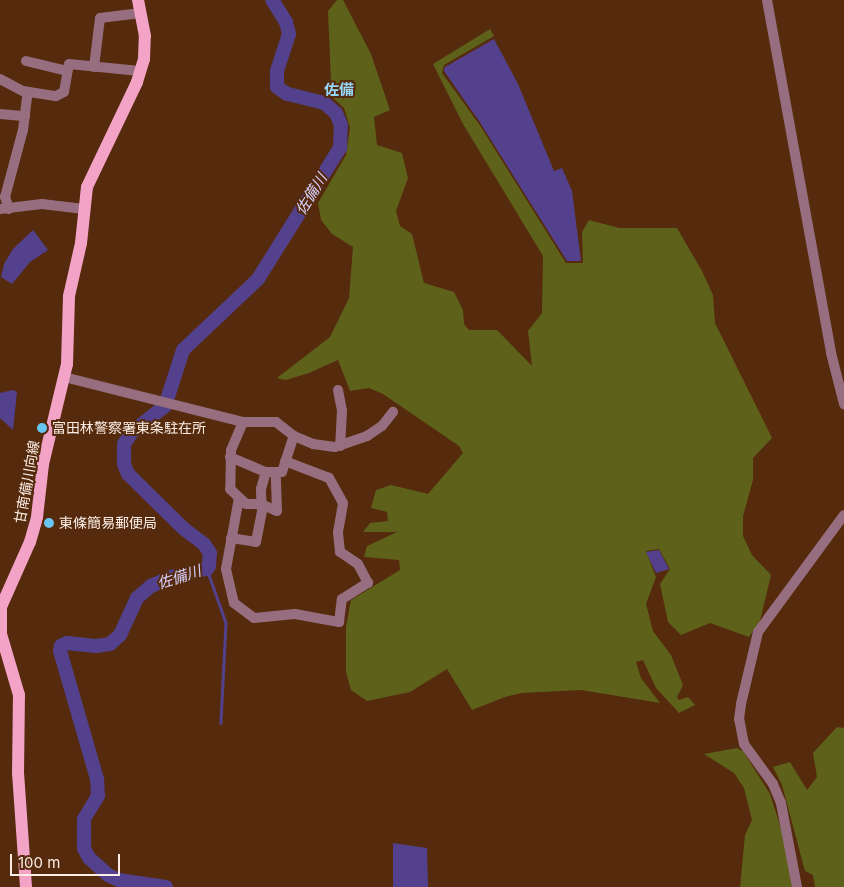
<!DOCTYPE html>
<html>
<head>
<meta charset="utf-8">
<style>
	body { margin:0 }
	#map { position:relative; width:844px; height:887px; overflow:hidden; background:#552a0d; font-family:Inter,"Noto Sans JP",sans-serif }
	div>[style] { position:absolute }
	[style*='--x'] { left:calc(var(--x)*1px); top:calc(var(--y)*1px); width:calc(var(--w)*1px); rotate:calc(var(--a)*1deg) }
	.green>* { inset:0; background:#5e611a }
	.water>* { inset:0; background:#53418e }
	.stream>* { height:2.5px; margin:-1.25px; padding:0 1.25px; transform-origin:1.25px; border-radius:1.25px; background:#53418e }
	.river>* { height:14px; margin:-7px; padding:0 7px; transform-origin:7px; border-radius:7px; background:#53418e }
	.minor>* { height:10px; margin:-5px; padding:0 5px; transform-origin:5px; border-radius:5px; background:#966e7f }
	.major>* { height:12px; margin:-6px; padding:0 6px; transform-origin:6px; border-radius:6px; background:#f3a3c6 }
	.dots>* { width:14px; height:14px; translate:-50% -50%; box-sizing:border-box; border:2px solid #552a0d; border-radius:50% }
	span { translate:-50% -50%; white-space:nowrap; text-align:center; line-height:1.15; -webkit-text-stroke:4px #552a0d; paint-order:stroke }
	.poi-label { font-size:14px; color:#fbede5 }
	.left { translate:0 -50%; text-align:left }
	.street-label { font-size:14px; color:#fbede5 }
	.neighbourhood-label { font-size:15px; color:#96d6f7; font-weight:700 }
	.water-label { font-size:15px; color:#d9d2ff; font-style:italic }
	.scale { position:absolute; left:10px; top:854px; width:110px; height:22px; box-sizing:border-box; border:2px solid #fbede5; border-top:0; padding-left:6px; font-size:15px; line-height:18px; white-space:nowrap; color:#fbede5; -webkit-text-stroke:4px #552a0d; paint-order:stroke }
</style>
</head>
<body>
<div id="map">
	<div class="green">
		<div style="clip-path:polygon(337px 0,343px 0,371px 54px,390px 110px,374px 117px,377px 145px,402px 153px,408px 178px,396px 211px,400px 226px,412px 234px,424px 283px,454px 292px,463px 310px,464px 324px,469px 330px,497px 330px,532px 366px,528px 331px,542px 313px,543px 256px,463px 124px,433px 64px,490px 29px,494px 36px,444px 65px,442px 73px,479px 124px,566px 263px,583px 263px,582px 232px,589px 220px,619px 228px,677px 228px,702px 271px,713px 295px,715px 323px,772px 438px,753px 458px,753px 480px,743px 516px,743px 536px,752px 555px,771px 575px,760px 621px,749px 637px,710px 623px,681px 635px,668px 622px,660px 584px,670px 569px,659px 549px,646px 551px,656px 577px,646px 604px,653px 631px,671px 655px,683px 685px,677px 697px,679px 700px,688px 697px,695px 705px,679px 713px,656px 688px,643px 660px,636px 662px,641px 678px,660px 703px,581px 690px,522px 693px,505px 697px,472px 710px,447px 669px,410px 692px,367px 701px,351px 690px,346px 672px,346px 627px,351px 600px,400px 570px,399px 560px,364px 557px,367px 546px,397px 532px,363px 532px,370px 523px,388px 521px,387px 512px,371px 508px,376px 490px,391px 485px,428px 494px,463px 453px,459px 446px,383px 394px,369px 388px,350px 391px,338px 360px,309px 373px,286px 380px,277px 378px,330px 337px,349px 298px,353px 247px,332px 234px,321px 220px,318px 203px,346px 155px,350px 128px,344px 108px,324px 90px,331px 82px,328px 11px)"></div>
		<div style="clip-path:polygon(837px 727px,844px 728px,844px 887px,815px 887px,813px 875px,805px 871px,782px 785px,773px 767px,790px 762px,807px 790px,817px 777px,813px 753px)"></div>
		<div style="clip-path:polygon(737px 748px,743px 751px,770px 794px,788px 850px,792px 887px,740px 887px,745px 835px,752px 820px,744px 788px,734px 773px,704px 754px)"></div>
	</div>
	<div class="water">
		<div style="clip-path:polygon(494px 39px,518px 84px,554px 171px,562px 168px,572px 191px,581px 261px,567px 261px,479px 121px,444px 71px,445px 67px)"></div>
		<div style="clip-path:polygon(33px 230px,48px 250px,30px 262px,12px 284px,1px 277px,4px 264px,13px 249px)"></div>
		<div style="clip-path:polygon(13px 390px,17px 392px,13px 430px,0 418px,0 393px)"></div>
		<div style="clip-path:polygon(659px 550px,669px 569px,656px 573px,646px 552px)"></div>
		<div style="clip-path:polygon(393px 843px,427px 848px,428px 887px,393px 887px)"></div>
	</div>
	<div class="stream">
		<div style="--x:207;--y:569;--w:57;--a:70.6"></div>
		<div style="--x:226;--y:623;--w:100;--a:92.9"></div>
	</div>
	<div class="river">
		<div style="--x:166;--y:887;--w:48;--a:-171.5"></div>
		<div style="--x:119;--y:880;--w:12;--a:-156"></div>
		<div style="--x:108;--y:875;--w:25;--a:-138"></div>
		<div style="--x:89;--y:858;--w:11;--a:-117"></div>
		<div style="--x:84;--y:848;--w:29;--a:-90"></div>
		<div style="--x:84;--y:819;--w:27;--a:-59"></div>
		<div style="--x:98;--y:796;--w:17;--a:-93"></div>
		<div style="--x:97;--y:779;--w:133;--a:-106.1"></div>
		<div style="--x:60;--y:651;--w:5;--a:-79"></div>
		<div style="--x:61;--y:646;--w:7;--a:-27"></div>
		<div style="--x:67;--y:643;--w:29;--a:6"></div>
		<div style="--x:96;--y:646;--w:14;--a:-8"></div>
		<div style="--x:110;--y:644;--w:13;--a:-42"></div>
		<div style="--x:120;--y:635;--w:41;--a:-65.3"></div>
		<div style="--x:137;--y:598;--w:18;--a:-41"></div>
		<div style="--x:151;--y:586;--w:22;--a:-24"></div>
		<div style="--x:171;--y:577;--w:37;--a:-13"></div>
		<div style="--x:207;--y:569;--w:4;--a:-56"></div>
		<div style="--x:209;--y:566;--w:13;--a:-86"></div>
		<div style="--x:210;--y:553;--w:11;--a:-124"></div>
		<div style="--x:204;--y:544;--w:26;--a:-143"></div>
		<div style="--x:183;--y:528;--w:77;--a:-135.5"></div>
		<div style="--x:128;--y:474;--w:11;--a:-112"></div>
		<div style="--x:124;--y:464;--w:20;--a:-90"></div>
		<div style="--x:124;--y:444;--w:14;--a:-56"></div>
		<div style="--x:132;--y:432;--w:42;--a:-38.2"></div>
		<div style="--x:165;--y:406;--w:59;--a:-72.2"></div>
		<div style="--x:183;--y:350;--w:103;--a:-43.4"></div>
		<div style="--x:258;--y:279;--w:155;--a:-58"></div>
		<div style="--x:340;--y:148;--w:23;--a:-88"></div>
		<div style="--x:341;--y:125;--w:13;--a:-113"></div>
		<div style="--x:336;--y:113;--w:16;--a:-140"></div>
		<div style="--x:324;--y:103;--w:38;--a:-166"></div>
		<div style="--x:287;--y:94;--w:12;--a:-145"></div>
		<div style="--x:277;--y:87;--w:16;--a:-90"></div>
		<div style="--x:277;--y:71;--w:39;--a:-72"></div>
		<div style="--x:289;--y:34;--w:12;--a:-104"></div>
		<div style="--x:286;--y:22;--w:26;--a:-122"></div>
	</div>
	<div class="minor">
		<div style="--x:767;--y:0;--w:359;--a:79.7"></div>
		<div style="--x:831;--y:353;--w:53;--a:75.7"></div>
		<div style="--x:26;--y:61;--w:42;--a:13.7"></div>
		<div style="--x:94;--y:67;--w:49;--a:-83"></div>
		<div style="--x:100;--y:18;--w:41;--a:-7"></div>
		<div style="--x:0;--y:79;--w:26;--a:28"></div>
		<div style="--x:23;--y:91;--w:33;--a:9"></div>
		<div style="--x:56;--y:96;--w:9;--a:-27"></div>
		<div style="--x:64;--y:92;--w:28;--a:-80"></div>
		<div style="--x:69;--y:64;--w:71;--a:5.6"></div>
		<div style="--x:0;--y:114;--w:25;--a:5"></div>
		<div style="--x:0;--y:209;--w:42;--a:-6.8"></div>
		<div style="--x:42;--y:204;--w:42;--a:6.8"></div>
		<div style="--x:9;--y:209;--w:13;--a:-108"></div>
		<div style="--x:5;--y:197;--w:69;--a:-75"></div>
		<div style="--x:23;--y:130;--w:38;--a:-83"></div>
		<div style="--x:64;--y:377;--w:185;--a:14.1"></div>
		<div style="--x:243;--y:422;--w:33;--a:0"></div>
		<div style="--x:276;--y:422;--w:23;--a:38"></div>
		<div style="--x:294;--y:436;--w:21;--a:23"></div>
		<div style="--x:313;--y:444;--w:22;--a:8"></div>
		<div style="--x:335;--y:447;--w:34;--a:-19"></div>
		<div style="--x:367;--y:436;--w:18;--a:-34"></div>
		<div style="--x:382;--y:426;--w:18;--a:-52"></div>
		<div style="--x:338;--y:390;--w:20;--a:79"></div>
		<div style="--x:342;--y:410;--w:36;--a:93"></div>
		<div style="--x:243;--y:422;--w:30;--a:113"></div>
		<div style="--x:231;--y:450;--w:39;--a:91"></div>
		<div style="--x:230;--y:489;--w:22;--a:43"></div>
		<div style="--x:246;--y:504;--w:15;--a:0"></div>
		<div style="--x:261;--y:504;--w:17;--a:24"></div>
		<div style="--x:277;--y:511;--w:37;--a:-92"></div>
		<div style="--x:230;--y:457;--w:39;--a:23"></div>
		<div style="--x:239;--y:498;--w:72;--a:100.4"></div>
		<div style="--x:226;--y:569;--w:35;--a:77"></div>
		<div style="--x:234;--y:603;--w:25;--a:37"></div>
		<div style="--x:254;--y:618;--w:41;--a:-5.6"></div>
		<div style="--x:295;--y:614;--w:45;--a:10.3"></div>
		<div style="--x:339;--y:622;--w:23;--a:-83"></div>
		<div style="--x:342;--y:599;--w:31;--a:-32"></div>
		<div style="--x:368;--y:583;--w:21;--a:-118"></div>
		<div style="--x:358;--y:564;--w:22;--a:-146"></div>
		<div style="--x:340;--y:552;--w:20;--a:-96"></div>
		<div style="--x:338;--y:532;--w:29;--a:-80"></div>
		<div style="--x:343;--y:503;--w:29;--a:-119"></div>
		<div style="--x:329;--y:478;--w:47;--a:-158.9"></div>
		<div style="--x:231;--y:538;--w:25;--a:9"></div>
		<div style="--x:256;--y:542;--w:32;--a:-79"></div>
		<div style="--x:262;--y:511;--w:22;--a:-93"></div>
		<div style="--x:261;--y:489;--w:18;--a:-74"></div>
		<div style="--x:266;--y:472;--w:16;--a:0"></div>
		<div style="--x:282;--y:472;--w:38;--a:-72"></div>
		<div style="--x:797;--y:887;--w:86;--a:-100.8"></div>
		<div style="--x:781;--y:803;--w:21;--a:-113"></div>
		<div style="--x:773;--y:784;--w:49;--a:-125.9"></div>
		<div style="--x:744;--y:744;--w:25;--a:-101"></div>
		<div style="--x:739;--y:719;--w:15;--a:-82"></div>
		<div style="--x:741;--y:704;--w:74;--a:-76.7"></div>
		<div style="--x:758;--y:632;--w:145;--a:-53.7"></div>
	</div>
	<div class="major">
		<div style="--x:26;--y:887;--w:113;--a:-94"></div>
		<div style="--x:18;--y:774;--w:79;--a:-89.3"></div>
		<div style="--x:19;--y:695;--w:64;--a:-106.4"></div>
		<div style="--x:1;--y:634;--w:27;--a:-90"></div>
		<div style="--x:1;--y:607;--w:71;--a:-66"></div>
		<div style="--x:30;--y:542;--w:26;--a:-74"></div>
		<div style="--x:37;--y:517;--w:53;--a:-83.5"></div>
		<div style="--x:43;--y:464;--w:103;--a:-76.5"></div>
		<div style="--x:67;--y:364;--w:68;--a:-88.3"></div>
		<div style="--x:69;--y:296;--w:54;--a:-77.2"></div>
		<div style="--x:81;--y:243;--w:56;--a:-83.9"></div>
		<div style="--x:87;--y:187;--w:116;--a:-64.5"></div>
		<div style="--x:137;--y:82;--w:24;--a:-73"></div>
		<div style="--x:144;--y:59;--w:23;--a:-88"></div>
		<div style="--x:145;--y:36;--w:37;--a:-101"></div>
	</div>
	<div class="dots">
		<div style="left:42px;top:428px;background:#68c4f0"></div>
		<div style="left:49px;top:523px;background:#68c4f0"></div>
	</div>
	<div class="poi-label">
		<span class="left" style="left:52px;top:428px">富田林警察署東条駐在所</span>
		<span class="left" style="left:59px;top:523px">東條簡易郵便局</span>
	</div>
	<div class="street-label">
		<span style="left:27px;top:482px;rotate:-80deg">甘南備川向線</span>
	</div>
	<div class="neighbourhood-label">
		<span style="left:339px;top:90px">佐備</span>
	</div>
	<div class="water-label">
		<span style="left:311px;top:194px;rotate:-58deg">佐備川</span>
		<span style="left:179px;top:577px;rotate:-18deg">佐備川</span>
	</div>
	<div class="scale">100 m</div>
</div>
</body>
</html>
